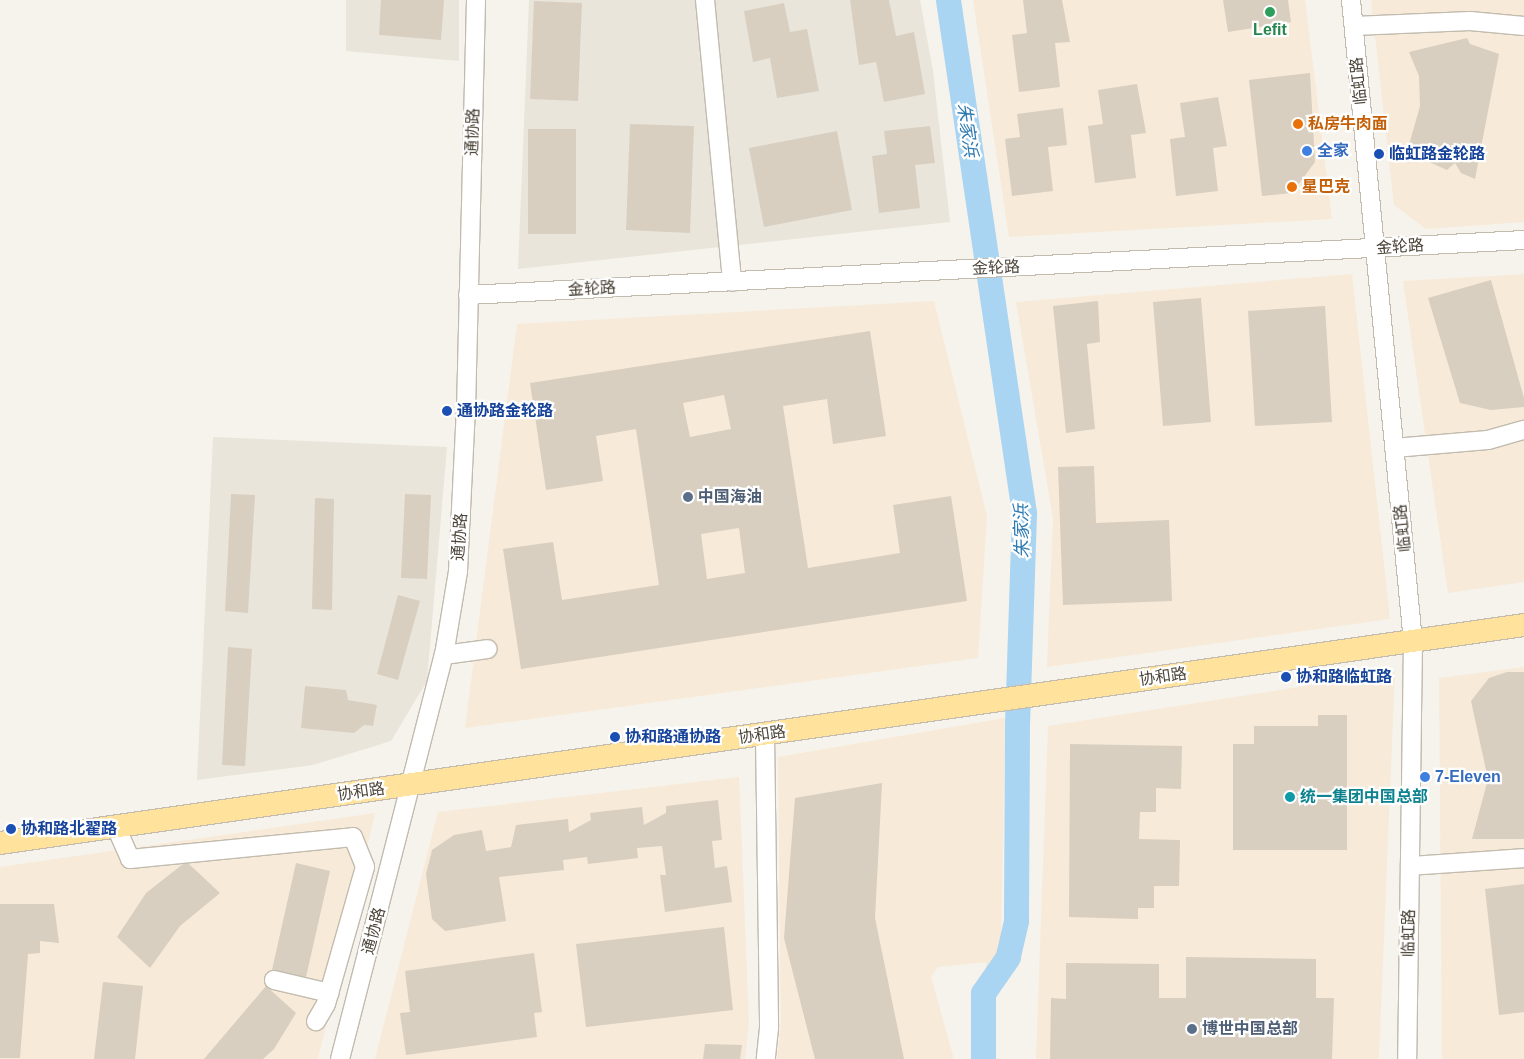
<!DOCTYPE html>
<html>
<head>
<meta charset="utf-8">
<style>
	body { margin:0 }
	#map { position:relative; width:1524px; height:1059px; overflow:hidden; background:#f6f3ec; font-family:Helvetica,"Noto Sans SC",sans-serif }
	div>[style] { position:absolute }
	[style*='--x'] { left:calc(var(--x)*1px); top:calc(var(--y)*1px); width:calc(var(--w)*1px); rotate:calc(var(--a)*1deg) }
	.residential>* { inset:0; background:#eae5da }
	.commercial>* { inset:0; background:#f7ead8 }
	.river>* { height:25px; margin:-12.5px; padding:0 12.5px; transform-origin:12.5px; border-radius:12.5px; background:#a9d4f2 }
	.building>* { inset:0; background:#d8cfc1 }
	.roads { filter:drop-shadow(1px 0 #c2bbae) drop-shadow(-1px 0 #c2bbae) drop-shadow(0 1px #c2bbae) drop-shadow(0 -1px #c2bbae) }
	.minor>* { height:18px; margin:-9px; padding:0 9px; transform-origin:9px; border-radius:9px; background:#fff }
	.major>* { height:22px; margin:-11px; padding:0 11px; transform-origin:11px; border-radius:11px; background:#ffe39c }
	.dots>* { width:14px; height:14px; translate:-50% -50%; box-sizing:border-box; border:2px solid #fff; border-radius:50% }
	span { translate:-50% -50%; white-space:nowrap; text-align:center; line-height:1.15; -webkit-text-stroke:4.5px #fff; paint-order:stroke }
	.leisure-label { font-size:16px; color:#27864d; font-weight:700 }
	.street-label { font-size:16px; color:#4b4439 }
	.food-label { font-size:16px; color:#c56008; font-weight:700 }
	.left { translate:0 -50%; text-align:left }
	.shop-label { font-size:16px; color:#366cbe; font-weight:700 }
	.transit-label { font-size:16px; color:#164399; font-weight:700 }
	.service-label { font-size:16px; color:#4e5e75; font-weight:700 }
	.culture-label { font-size:16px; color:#0d838f; font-weight:700 }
	.water-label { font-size:18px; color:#2e7ab2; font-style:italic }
</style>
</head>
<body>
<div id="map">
	<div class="residential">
		<div style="clip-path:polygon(346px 0,459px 0,459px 61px,346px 51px)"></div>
		<div style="clip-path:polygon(529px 0,920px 0,933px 71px,950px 222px,518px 269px)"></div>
		<div style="clip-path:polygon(213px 437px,447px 447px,427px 681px,391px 741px,313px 765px,197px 780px)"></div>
	</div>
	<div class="commercial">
		<div style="clip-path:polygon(973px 0,1305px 0,1332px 219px,1009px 237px)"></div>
		<div style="clip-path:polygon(1371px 0,1524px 0,1524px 222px,1426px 229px,1394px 205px)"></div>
		<div style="clip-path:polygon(1352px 274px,1390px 619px,1047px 667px,1053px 518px,1016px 302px)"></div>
		<div style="clip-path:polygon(1524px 274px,1524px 582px,1448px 593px,1403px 281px)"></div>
		<div style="clip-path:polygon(934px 301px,987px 516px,978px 658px,465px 728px,517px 324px)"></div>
		<div style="clip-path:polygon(1524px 667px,1524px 1059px,1442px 1059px,1439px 678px)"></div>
		<div style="clip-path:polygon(1395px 672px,1379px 1059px,1036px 1059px,1048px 726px)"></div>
		<div style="clip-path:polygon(1005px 718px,1001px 941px,997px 996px,986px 995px,986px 962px,938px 967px,931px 977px,954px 1059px,777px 1059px,781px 1025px,778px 757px)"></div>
		<div style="clip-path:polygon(739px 777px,749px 1022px,745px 1059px,375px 1059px,438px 812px)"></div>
		<div style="clip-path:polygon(375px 813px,318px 1059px,0 1059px,0 867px)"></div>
	</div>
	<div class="river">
		<div style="--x:948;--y:0;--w:519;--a:81.57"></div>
		<div style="--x:1024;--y:513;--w:213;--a:91.9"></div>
		<div style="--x:1017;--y:726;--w:195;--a:90.3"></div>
		<div style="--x:1016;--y:921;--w:37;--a:103"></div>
		<div style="--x:1008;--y:957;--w:44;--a:124.8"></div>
		<div style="--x:983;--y:993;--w:66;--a:90"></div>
	</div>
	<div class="building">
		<div style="clip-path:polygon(381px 0,444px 0,441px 40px,379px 35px)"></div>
		<div style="clip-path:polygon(850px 0,889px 0,896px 36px,914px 32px,925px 94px,884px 102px,876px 62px,859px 65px)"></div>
		<div style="clip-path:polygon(1023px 0,1062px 0,1070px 42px,1055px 43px,1060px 87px,1019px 92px,1012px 35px,1027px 33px)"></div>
		<div style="clip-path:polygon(1223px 0,1288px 0,1291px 22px,1228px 32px)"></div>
		<div style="clip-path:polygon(534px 1px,582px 3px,578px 101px,530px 99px)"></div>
		<div style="clip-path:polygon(784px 3px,790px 32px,807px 29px,819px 91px,777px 98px,770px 58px,753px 62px,744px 11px)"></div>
		<div style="clip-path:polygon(1467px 38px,1470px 44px,1499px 54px,1475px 179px,1461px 173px,1455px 163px,1447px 170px,1407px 152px,1420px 106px,1419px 76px,1409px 52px)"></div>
		<div style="clip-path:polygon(1310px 73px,1315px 162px,1292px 193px,1262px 196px,1249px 80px)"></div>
		<div style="clip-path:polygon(1137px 84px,1146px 133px,1131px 135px,1136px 178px,1095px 183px,1088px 126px,1103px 124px,1098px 90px)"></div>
		<div style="clip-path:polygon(1218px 97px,1227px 146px,1213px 148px,1218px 191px,1176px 196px,1170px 139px,1185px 137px,1180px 103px)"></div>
		<div style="clip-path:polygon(1063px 108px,1067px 145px,1048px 147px,1053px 191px,1012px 196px,1005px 139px,1020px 137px,1017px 114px)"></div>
		<div style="clip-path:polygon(630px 124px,694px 126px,690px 233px,626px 230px)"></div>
		<div style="clip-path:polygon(930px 126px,935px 163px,915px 165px,920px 208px,879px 213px,872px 156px,887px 154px,884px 131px)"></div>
		<div style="clip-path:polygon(528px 129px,576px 129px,576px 234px,528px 234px)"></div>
		<div style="clip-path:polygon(837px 131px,852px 210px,764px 227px,749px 148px)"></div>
		<div style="clip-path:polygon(1491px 280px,1524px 398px,1524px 407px,1491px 410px,1460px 403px,1428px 298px)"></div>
		<div style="clip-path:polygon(1201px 298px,1211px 422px,1163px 426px,1153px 302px)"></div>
		<div style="clip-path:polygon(1098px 301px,1100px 342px,1087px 344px,1095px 429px,1066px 433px,1053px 306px)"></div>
		<div style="clip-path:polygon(1325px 306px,1332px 422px,1255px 426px,1248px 311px)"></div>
		<div style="clip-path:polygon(evenodd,870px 331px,886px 436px,833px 444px,827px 399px,783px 406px,808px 568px,900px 553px,893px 505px,951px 496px,967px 601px,521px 669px,503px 549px,553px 542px,562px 600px,659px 585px,636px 429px,596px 436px,603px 481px,546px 490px,530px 383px,870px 331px,724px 395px,731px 429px,690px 437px,683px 403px,724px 395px,870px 331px,739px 528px,745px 573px,707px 579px,701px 534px,739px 528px)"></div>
		<div style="clip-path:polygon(1094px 466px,1096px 523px,1169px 520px,1172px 601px,1063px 605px,1058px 467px)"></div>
		<div style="clip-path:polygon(231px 494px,255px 495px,248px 613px,225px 611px)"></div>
		<div style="clip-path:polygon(405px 494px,431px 495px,427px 579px,401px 578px)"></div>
		<div style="clip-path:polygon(315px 498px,334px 499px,332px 610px,312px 609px)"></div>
		<div style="clip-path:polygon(398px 595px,420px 601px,398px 680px,377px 674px)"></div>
		<div style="clip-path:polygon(228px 647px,252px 649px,245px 766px,222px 765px)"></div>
		<div style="clip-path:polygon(1507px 672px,1524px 672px,1524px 839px,1472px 839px,1488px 779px,1471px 701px,1489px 678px)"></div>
		<div style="clip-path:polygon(305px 686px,346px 690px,348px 700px,377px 705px,373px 726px,364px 725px,354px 733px,301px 728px)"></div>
		<div style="clip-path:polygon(1318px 715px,1347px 715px,1347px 850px,1233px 850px,1233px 744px,1254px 744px,1254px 726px,1318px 726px)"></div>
		<div style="clip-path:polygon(1070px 744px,1182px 746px,1181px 789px,1156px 788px,1156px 812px,1140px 812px,1139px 839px,1180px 840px,1179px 886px,1154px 886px,1154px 908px,1138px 908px,1138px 919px,1069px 917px)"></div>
		<div style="clip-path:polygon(882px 783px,875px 918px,904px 1059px,815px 1059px,784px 938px,795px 798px)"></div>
		<div style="clip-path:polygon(718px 800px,722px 840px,712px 841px,715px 868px,727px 866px,732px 902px,665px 912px,660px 875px,666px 875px,662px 846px,637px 848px,638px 858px,588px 864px,587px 857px,563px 860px,564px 870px,499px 877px,506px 921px,445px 931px,432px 919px,426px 874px,432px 850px,454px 835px,482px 830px,486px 851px,511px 847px,516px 825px,568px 819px,569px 832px,591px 820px,590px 813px,642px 807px,644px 825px,666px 813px,666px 806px)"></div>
		<div style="clip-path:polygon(296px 863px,330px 871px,306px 977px,272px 970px)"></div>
		<div style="clip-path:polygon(183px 864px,189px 864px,220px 893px,180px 926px,150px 968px,117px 937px,146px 893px)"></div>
		<div style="clip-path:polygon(1524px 884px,1524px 1012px,1499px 1015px,1485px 889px)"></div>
		<div style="clip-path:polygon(0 904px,54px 904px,59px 943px,40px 941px,40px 953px,28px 954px,20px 1058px,0 1058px)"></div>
		<div style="clip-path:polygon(724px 927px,733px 1010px,586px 1027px,576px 944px)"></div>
		<div style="clip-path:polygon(534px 953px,542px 1012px,534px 1013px,537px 1037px,406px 1055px,400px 1013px,410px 1012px,405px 971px)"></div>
		<div style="clip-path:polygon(1186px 957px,1316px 959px,1316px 998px,1334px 998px,1332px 1059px,1050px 1059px,1051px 998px,1066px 999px,1066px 963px,1159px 964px,1159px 998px,1186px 998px)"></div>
		<div style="clip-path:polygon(103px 982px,143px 986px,135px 1059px,94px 1059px)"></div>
		<div style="clip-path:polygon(266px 986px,296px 1013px,274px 1049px,263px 1059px,204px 1059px)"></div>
		<div style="clip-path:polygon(705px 1044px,742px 1045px,740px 1059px,703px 1059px)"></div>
	</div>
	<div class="roads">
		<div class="minor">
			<div style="--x:705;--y:0;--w:283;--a:84.5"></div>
			<div style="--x:1351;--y:0;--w:645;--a:84.48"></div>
			<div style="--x:1413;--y:642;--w:417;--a:90.8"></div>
			<div style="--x:1354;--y:26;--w:116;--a:-2.5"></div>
			<div style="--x:1470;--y:21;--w:54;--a:5.3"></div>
			<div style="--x:468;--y:295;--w:1057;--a:-2.98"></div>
			<div style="--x:1394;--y:448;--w:94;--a:-4.9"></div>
			<div style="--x:1488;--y:440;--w:37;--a:-16"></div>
			<div style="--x:444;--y:655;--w:44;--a:-7.8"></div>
			<div style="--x:765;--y:734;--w:294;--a:89.2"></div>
			<div style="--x:769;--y:1028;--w:31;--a:96"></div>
			<div style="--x:116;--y:827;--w:35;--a:66"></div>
			<div style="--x:130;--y:859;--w:224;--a:-5.6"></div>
			<div style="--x:353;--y:837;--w:32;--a:68"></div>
			<div style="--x:365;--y:867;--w:142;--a:105.9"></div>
			<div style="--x:326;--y:1004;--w:20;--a:120"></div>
			<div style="--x:1410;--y:866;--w:114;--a:-4"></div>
			<div style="--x:274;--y:980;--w:57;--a:13.3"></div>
			<div style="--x:340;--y:1059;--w:417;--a:-75.6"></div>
			<div style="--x:444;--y:655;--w:85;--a:-80.5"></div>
			<div style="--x:458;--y:571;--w:161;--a:-87.2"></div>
			<div style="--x:466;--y:410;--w:410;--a:-88.6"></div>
		</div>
		<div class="major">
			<div style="--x:0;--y:843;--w:1540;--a:-8.14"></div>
		</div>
	</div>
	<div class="dots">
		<div style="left:1270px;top:12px;background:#2e9e5b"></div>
		<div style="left:1298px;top:124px;background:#e8710a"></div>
		<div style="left:1307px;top:151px;background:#3f7fe0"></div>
		<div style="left:1379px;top:154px;background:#1a4fb4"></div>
		<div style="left:1292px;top:187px;background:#e8710a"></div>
		<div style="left:447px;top:411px;background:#1a4fb4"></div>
		<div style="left:688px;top:497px;background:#5c6f8a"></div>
		<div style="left:1286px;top:677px;background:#1a4fb4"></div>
		<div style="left:615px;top:737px;background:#1a4fb4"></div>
		<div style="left:1425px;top:777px;background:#3f7fe0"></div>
		<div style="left:1290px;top:797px;background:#0f9aa8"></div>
		<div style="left:11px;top:829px;background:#1a4fb4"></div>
		<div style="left:1192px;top:1029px;background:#5c6f8a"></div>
	</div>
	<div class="leisure-label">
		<span style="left:1270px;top:30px">Lefit</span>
	</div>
	<div class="street-label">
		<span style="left:1359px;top:81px;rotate:-96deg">临虹路</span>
		<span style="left:473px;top:132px;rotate:-88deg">通协路</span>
		<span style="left:1400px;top:247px;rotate:-4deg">金轮路</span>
		<span style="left:996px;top:268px;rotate:-3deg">金轮路</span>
		<span style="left:592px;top:289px;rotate:-3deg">金轮路</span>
		<span style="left:1403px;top:528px;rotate:-96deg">临虹路</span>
		<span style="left:460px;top:537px;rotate:-86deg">通协路</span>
		<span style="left:1163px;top:677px;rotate:-8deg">协和路</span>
		<span style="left:762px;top:735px;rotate:-8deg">协和路</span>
		<span style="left:361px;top:792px;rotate:-8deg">协和路</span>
		<span style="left:374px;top:931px;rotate:-75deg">通协路</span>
		<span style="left:1409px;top:933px;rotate:-89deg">临虹路</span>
	</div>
	<div class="food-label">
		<span class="left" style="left:1308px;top:124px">私房牛肉面</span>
		<span class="left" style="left:1302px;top:187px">星巴克</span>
	</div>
	<div class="shop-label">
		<span class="left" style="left:1317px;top:151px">全家</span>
		<span class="left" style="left:1435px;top:777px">7-Eleven</span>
	</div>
	<div class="transit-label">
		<span class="left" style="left:1389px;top:154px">临虹路金轮路</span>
		<span class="left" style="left:457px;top:411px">通协路金轮路</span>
		<span class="left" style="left:1296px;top:677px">协和路临虹路</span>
		<span class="left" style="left:625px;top:737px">协和路通协路</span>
		<span class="left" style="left:21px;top:829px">协和路北翟路</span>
	</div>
	<div class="service-label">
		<span class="left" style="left:698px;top:497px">中国海油</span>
		<span class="left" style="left:1202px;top:1029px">博世中国总部</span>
	</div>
	<div class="culture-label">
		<span class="left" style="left:1300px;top:797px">统一集团中国总部</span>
	</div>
	<div class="water-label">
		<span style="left:967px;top:130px;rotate:82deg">朱家浜</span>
		<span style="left:1022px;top:531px;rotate:-91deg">朱家浜</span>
	</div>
</div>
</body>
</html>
